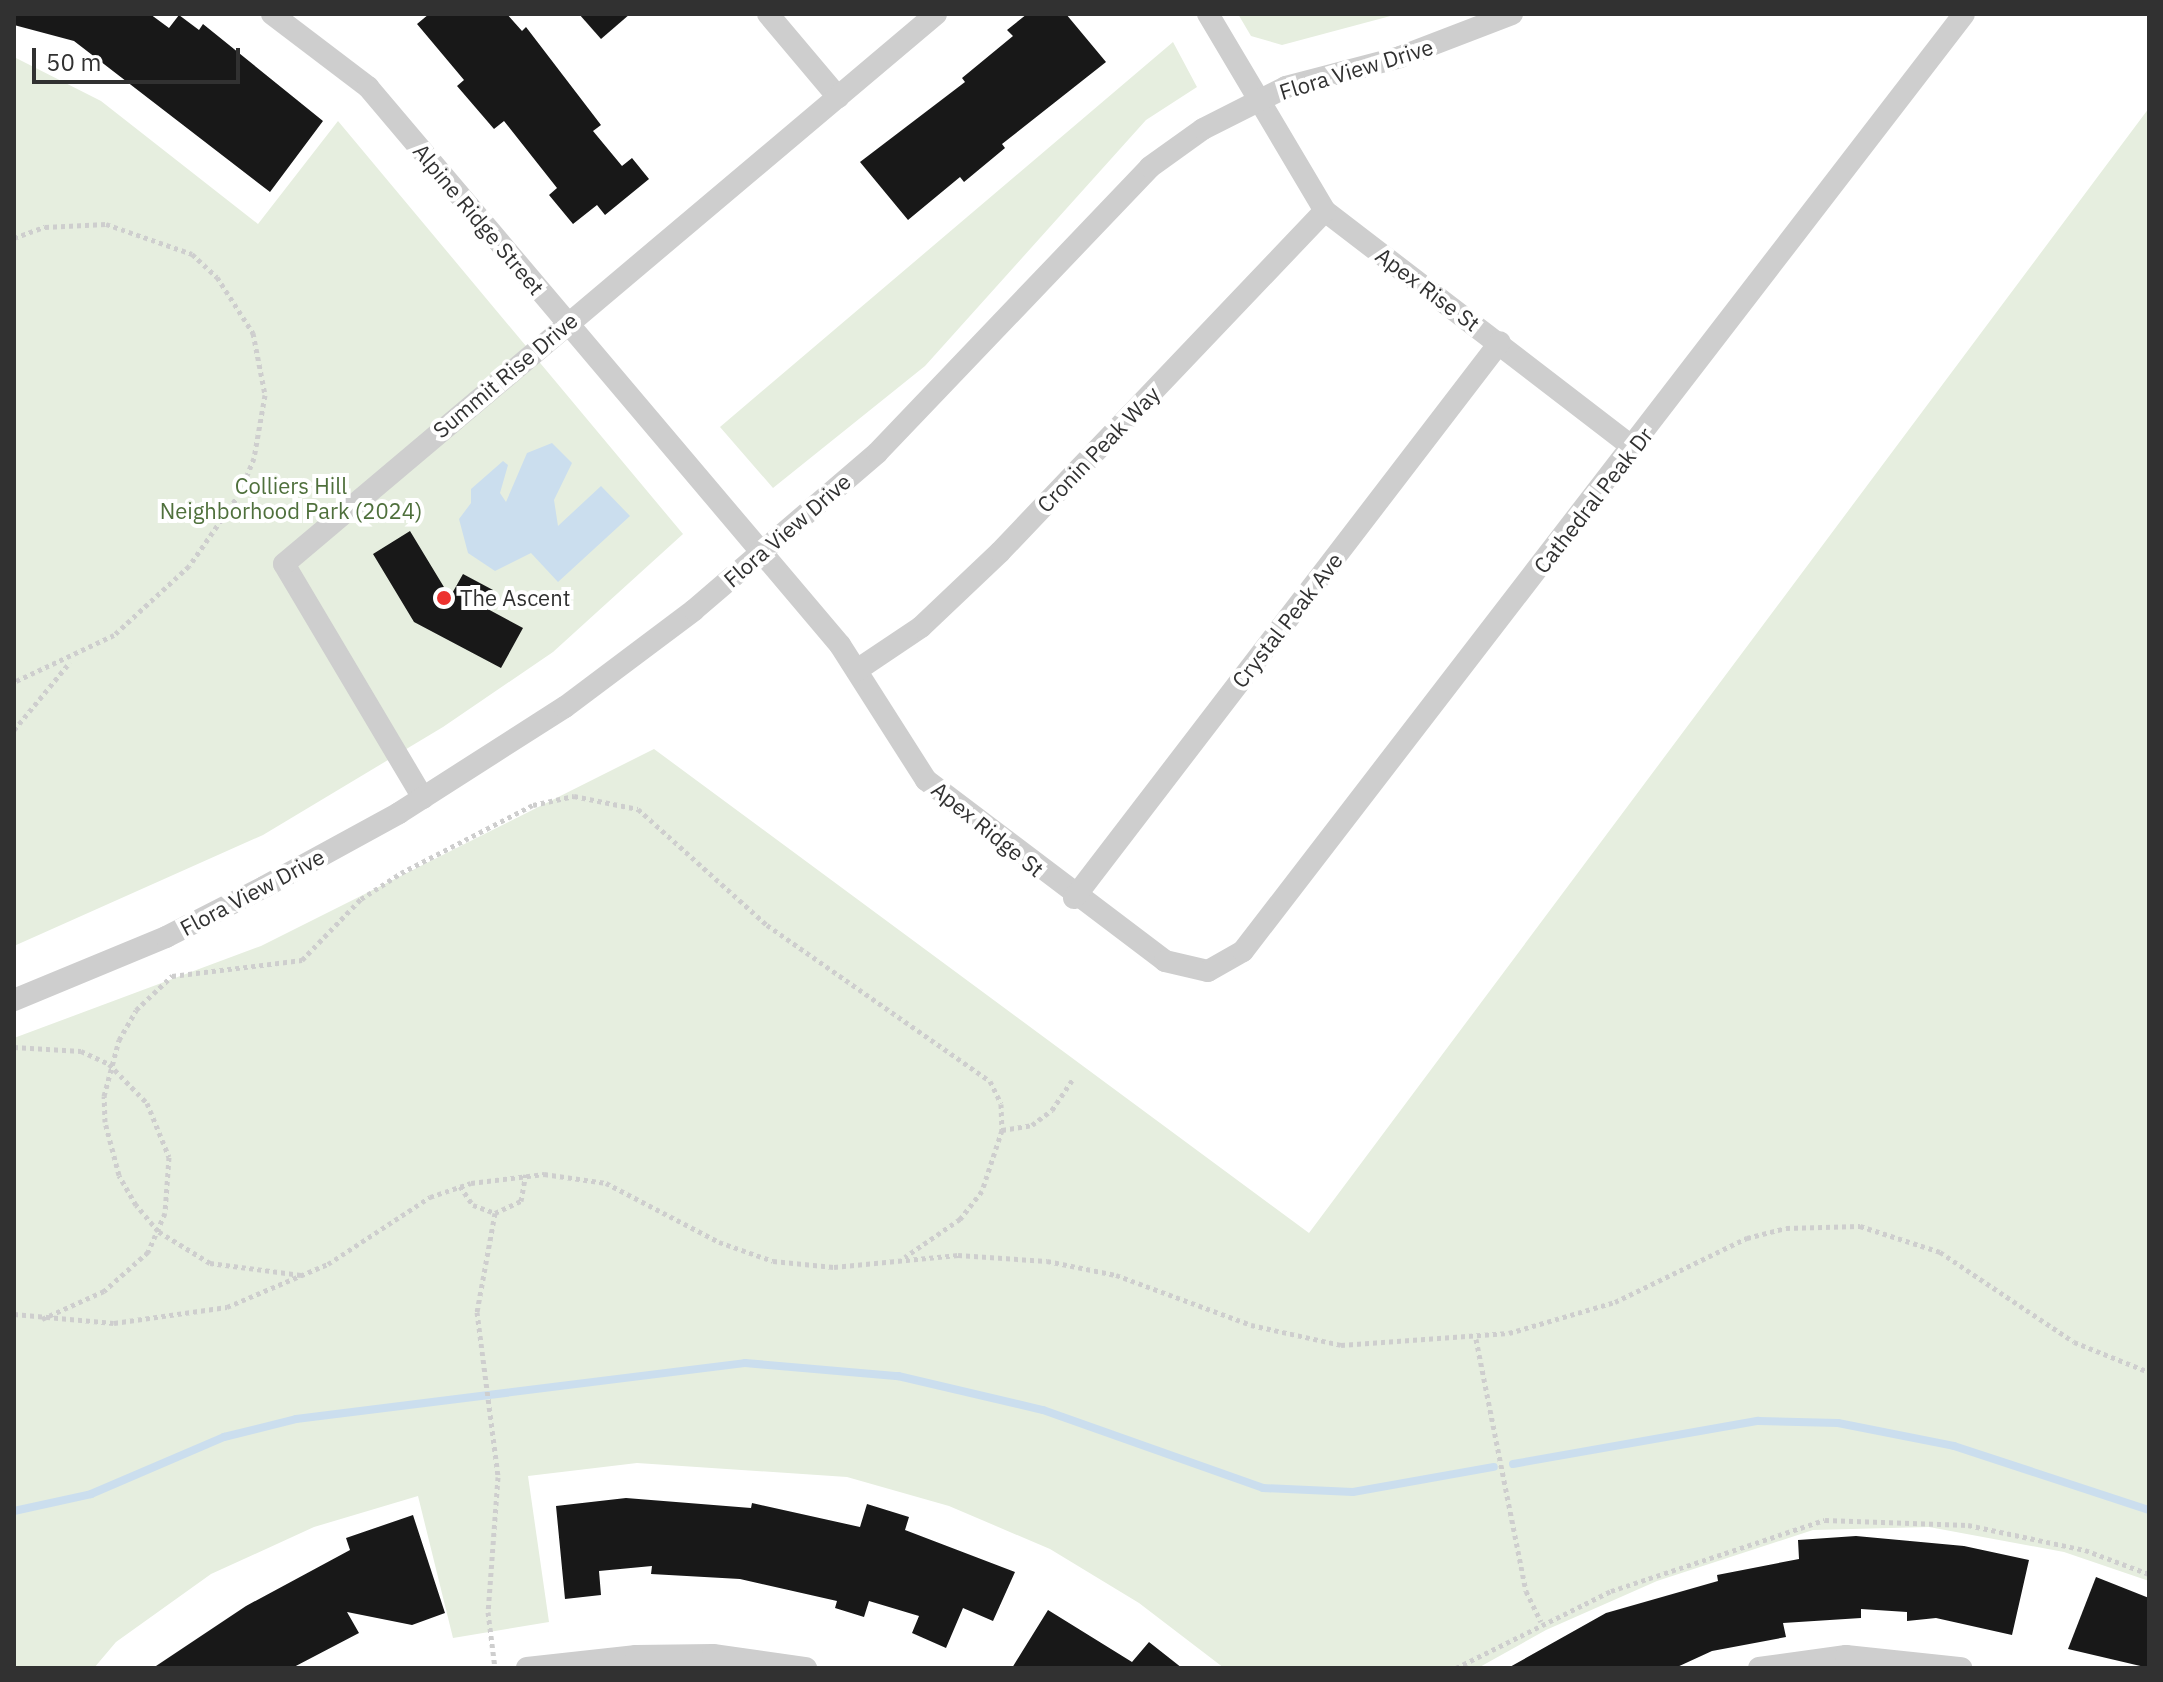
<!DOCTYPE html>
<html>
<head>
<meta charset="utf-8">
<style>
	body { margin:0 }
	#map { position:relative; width:2163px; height:1682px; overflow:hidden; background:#fff; font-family:"IBM Plex Sans",sans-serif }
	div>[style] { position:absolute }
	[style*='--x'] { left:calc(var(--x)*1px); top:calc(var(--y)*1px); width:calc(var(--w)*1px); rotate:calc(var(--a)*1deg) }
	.green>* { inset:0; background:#e6eedf }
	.water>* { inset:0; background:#cbdeee }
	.stream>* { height:8px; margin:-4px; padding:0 4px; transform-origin:4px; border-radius:4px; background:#cbdeee }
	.building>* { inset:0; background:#181818 }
	.path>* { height:5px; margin-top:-2.5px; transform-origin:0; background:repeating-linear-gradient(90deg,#cecece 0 4px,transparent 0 8px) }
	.minor>* { height:22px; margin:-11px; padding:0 11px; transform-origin:11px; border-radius:11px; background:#cecece }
	.dots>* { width:22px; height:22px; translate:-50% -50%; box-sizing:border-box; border:4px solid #fff; border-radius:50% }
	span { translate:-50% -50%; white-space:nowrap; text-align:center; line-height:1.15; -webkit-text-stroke:8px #fff; paint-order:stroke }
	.street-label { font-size:22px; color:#313131 }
	.park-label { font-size:22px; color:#4f703c }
	.poi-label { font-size:22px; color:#313131 }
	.left { translate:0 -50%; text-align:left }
	.frame { position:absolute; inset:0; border:16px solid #313131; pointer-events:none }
	.scale { position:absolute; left:32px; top:48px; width:208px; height:36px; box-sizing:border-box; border:4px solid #313131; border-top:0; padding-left:10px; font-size:24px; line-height:28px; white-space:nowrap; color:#313131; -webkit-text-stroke:6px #fff; paint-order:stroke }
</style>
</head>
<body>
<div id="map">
	<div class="green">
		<div style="clip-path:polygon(1238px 14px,1398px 14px,1282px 45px,1251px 36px)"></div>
		<div style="clip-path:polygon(1173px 42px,1197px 87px,1146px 120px,925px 366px,773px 488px,720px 427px)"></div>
		<div style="clip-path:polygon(14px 57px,101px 101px,258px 224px,338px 121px,683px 534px,553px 652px,443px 727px,263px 835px,14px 946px)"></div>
		<div style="clip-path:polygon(2149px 108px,2149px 1581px,2064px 1552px,1929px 1527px,1813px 1530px,1657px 1581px,1546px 1630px,1478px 1668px,1224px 1668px,1139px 1603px,1050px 1549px,949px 1506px,847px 1477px,637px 1463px,528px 1476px,549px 1622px,453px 1638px,418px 1496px,314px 1527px,211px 1574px,116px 1642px,94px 1668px,14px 1668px,14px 1038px,261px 946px,654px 749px,1309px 1233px)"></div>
	</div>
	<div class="water">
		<div style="clip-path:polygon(552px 443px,572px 463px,554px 500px,558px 526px,601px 486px,630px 516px,558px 582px,531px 553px,495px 571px,468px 553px,459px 519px,471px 503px,471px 489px,503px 461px,508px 465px,500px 493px,506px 502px,527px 453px)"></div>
	</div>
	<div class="stream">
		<div style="--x:1513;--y:1464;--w:249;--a:-10"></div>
		<div style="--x:1758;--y:1421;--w:80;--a:1.4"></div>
		<div style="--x:1838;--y:1423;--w:118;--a:11.2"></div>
		<div style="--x:1954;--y:1446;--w:205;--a:18.2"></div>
		<div style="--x:14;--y:1511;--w:79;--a:-12.4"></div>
		<div style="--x:91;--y:1494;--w:145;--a:-23.2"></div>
		<div style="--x:224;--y:1437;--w:74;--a:-14"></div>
		<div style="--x:296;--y:1419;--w:452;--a:-7.1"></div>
		<div style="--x:745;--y:1363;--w:154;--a:4.9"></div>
		<div style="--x:898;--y:1376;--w:149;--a:13.2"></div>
		<div style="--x:1043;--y:1410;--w:233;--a:19.5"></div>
		<div style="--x:1263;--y:1488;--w:90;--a:2.5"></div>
		<div style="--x:1353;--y:1492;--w:143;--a:-10.1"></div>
	</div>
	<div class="building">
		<div style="clip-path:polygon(14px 14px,150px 14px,169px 28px,179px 15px,199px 30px,203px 24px,323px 121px,270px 192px,74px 41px,14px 25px)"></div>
		<div style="clip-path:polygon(429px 14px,507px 14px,522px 31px,526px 27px,601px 125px,593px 131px,622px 166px,632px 158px,649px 179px,605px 215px,597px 205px,573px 224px,549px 195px,557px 188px,504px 121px,494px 129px,457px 86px,464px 80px,417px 24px)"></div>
		<div style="clip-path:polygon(579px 14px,630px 14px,601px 39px)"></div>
		<div style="clip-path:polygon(1027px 14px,1066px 14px,1106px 62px,1002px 144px,1005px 148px,964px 182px,960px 177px,908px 220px,860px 162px,965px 82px,962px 78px,1013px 36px,1007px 30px)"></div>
		<div style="clip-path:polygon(410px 531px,450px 597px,463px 574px,493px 590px,484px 607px,523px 628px,501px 668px,414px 622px,373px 554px)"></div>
		<div style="clip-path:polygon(626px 1498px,751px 1508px,752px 1503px,860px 1527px,867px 1504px,909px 1517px,905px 1530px,1015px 1572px,993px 1621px,963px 1608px,946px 1648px,912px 1633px,919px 1616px,869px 1601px,864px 1617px,835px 1608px,837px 1601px,740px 1579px,651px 1574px,652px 1566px,599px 1571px,601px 1595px,565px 1599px,556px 1506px)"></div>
		<div style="clip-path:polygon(413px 1515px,445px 1613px,412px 1625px,347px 1612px,359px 1633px,292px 1668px,153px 1668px,246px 1606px,350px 1550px,346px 1538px)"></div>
		<div style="clip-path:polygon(1856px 1536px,1964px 1546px,2029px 1560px,2012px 1635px,1936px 1618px,1907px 1621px,1907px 1612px,1861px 1609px,1861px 1618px,1783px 1623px,1786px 1637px,1712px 1651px,1675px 1668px,1508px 1668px,1606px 1613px,1718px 1581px,1717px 1575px,1799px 1559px,1798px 1540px)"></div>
		<div style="clip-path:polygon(2096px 1577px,2149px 1598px,2149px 1668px,2068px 1649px)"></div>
		<div style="clip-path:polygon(1048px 1610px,1132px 1662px,1149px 1642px,1182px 1668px,1012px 1668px)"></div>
	</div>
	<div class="path">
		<div style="--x:14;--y:238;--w:33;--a:-20"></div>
		<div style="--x:45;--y:227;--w:61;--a:-2.8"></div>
		<div style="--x:106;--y:224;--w:91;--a:19.2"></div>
		<div style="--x:192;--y:254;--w:34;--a:43"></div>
		<div style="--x:217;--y:277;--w:67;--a:57.3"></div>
		<div style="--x:253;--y:333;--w:63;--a:79"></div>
		<div style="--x:265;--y:395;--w:64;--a:99.9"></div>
		<div style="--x:254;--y:458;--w:38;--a:112"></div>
		<div style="--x:240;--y:493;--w:89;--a:124.9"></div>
		<div style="--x:189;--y:566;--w:102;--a:137.4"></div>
		<div style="--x:114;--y:635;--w:110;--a:154.8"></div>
		<div style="--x:14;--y:730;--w:88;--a:-50.5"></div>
		<div style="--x:14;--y:1047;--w:67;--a:3.4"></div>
		<div style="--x:81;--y:1051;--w:31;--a:25"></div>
		<div style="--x:109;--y:1064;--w:54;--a:45.7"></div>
		<div style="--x:147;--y:1103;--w:58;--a:67.8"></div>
		<div style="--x:169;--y:1157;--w:56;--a:94.1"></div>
		<div style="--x:165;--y:1213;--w:43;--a:113.6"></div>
		<div style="--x:148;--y:1252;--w:59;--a:138.4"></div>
		<div style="--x:104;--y:1291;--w:68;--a:155.7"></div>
		<div style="--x:1002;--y:1130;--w:30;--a:-9"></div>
		<div style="--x:1032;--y:1125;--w:25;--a:-37"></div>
		<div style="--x:1052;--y:1110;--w:37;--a:-56"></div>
		<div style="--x:460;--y:1186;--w:23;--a:56"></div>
		<div style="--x:473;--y:1205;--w:23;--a:20"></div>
		<div style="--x:495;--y:1213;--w:29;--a:-25"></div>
		<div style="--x:521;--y:1201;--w:27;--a:-80"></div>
		<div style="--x:495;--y:1213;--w:101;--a:100.3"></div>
		<div style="--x:477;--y:1312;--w:166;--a:82.7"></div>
		<div style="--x:498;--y:1477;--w:135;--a:94.2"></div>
		<div style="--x:488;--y:1612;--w:56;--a:82.9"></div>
		<div style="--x:301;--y:1275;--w:92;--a:-172.5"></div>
		<div style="--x:210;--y:1263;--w:61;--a:-148.4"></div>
		<div style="--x:158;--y:1231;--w:34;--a:-130"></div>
		<div style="--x:136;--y:1205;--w:34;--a:-120"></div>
		<div style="--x:119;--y:1175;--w:55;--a:-104.8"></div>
		<div style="--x:105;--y:1122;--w:26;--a:-92"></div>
		<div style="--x:104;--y:1096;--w:58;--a:-75"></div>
		<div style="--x:119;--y:1040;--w:34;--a:-60"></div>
		<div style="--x:136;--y:1010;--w:50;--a:-43.4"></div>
		<div style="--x:172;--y:976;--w:131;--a:-7"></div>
		<div style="--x:302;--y:960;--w:85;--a:-46"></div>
		<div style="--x:361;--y:899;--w:48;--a:-33"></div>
		<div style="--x:401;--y:873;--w:148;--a:-27.3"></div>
		<div style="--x:533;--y:805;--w:42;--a:-12.4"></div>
		<div style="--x:574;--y:796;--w:65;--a:11.5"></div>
		<div style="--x:638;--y:809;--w:173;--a:42"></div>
		<div style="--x:767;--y:925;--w:272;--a:35"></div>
		<div style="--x:990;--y:1081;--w:25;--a:64"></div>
		<div style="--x:1001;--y:1104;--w:26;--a:88"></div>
		<div style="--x:1002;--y:1130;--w:64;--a:108.2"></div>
		<div style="--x:982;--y:1191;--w:36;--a:128"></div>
		<div style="--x:960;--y:1219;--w:67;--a:145.4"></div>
		<div style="--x:14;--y:1314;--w:100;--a:5.1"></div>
		<div style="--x:114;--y:1323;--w:114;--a:-8.1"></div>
		<div style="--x:227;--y:1307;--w:110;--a:-23.1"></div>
		<div style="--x:328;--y:1264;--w:122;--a:-33.3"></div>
		<div style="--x:430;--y:1197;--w:43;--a:-18.9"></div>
		<div style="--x:471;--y:1183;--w:74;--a:-7"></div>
		<div style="--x:544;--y:1174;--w:63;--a:8.3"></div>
		<div style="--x:606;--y:1183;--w:127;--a:27.6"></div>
		<div style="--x:719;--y:1242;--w:57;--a:19.4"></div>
		<div style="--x:773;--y:1261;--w:61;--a:5.6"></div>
		<div style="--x:834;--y:1267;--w:125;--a:-5.5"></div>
		<div style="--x:958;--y:1255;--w:89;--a:3.9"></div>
		<div style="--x:1047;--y:1261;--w:70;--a:11.5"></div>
		<div style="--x:1116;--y:1275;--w:144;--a:20.3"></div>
		<div style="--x:1251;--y:1325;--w:92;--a:12.5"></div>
		<div style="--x:1341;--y:1345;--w:168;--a:-4.1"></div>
		<div style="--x:1509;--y:1333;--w:110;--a:-16.3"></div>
		<div style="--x:1615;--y:1302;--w:147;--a:-25.9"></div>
		<div style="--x:1747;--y:1238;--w:40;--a:-14.4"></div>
		<div style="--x:1786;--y:1228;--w:74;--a:-1.5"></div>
		<div style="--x:1860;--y:1226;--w:84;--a:18"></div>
		<div style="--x:1940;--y:1252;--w:161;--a:33.9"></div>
		<div style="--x:2074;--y:1342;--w:81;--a:21.8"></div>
		<div style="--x:1476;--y:1339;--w:257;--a:78.8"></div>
		<div style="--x:1526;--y:1591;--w:34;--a:64"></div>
		<div style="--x:1456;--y:1668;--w:173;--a:-26.4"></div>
		<div style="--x:1611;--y:1591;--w:225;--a:-18.4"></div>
		<div style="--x:1825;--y:1520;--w:143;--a:2"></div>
		<div style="--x:1968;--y:1525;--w:120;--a:12.1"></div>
		<div style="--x:2085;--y:1550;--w:68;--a:20.6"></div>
	</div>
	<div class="minor">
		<div style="--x:272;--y:14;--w:121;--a:37.2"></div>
		<div style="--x:368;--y:87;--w:731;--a:49.77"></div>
		<div style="--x:840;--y:645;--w:160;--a:57.5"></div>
		<div style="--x:926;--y:780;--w:300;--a:37.1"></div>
		<div style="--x:1165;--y:961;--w:44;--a:13.1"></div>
		<div style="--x:1208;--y:971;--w:40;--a:-29.7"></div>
		<div style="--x:1243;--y:951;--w:1182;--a:-52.42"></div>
		<div style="--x:768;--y:14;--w:109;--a:49.9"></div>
		<div style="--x:1208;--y:14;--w:229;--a:59.3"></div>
		<div style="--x:1325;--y:211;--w:388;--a:37.5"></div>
		<div style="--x:857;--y:670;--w:77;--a:-33.9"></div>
		<div style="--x:921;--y:627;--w:109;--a:-43.5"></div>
		<div style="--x:1000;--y:552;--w:471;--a:-46.4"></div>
		<div style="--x:423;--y:798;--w:272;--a:-120.7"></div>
		<div style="--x:284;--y:564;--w:853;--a:-40.15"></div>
		<div style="--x:1074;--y:898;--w:700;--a:-52.54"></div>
		<div style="--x:14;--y:1000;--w:165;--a:-22.5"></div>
		<div style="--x:166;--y:937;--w:110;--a:-27"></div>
		<div style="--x:264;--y:887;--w:154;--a:-28.7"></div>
		<div style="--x:399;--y:813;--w:197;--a:-32.6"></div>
		<div style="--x:565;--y:707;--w:161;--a:-36.9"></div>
		<div style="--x:694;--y:610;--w:241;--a:-40.6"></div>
		<div style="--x:877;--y:453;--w:395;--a:-46.3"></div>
		<div style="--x:1150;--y:167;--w:65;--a:-35.6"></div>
		<div style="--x:1203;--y:129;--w:93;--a:-26.8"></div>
		<div style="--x:1286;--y:87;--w:118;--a:-14.7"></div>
		<div style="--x:1400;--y:57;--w:120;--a:-21"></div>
		<div style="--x:527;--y:1668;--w:110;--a:-6.3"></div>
		<div style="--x:636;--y:1656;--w:77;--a:-0.7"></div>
		<div style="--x:713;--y:1655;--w:94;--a:8"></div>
		<div style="--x:1759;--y:1668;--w:88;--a:-7.9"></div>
		<div style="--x:1846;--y:1656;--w:116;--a:6"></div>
	</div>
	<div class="dots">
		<div style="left:444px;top:598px;background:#ed322f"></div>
	</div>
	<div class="street-label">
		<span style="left:1356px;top:69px;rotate:-17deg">Flora View Drive</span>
		<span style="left:479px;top:219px;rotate:50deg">Alpine Ridge Street</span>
		<span style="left:1428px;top:289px;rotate:37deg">Apex Rise St</span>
		<span style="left:505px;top:375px;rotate:-40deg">Summit Rise Drive</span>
		<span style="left:1098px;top:449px;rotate:-46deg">Cronin Peak Way</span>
		<span style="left:1593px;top:500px;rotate:-52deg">Cathedral Peak Dr</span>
		<span style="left:787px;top:530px;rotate:-41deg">Flora View Drive</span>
		<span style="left:1287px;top:620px;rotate:-52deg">Crystal Peak Ave</span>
		<span style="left:988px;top:829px;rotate:39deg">Apex Ridge St</span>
		<span style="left:252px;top:892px;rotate:-28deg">Flora View Drive</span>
	</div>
	<div class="park-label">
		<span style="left:291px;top:498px">Colliers Hill<br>Neighborhood Park (2024)</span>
	</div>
	<div class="poi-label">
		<span class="left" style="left:460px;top:598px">The Ascent</span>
	</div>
	<div class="frame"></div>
	<div class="scale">50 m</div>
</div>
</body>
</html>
